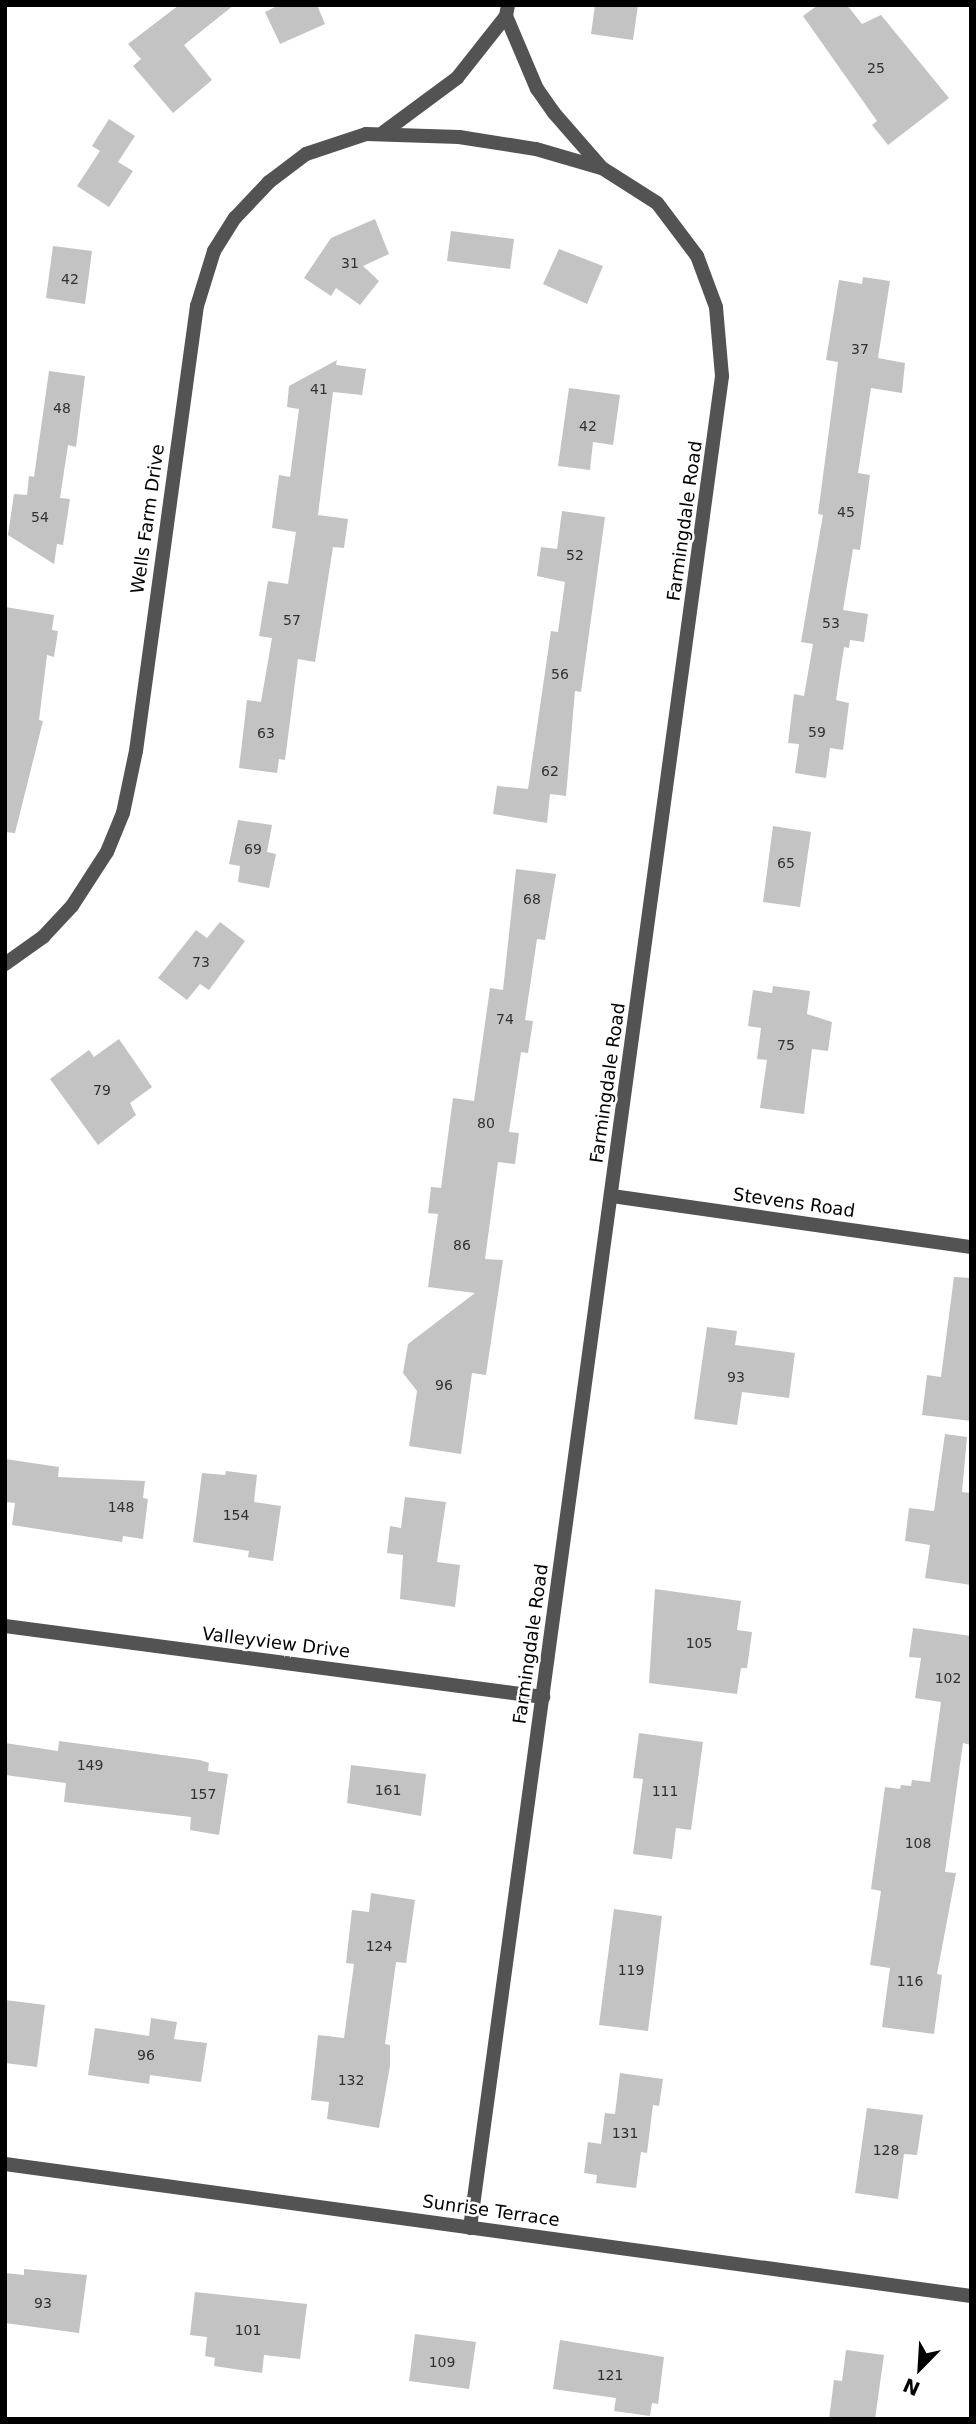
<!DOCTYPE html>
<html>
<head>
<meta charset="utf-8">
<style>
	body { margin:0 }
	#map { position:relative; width:976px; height:2424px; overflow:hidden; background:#fff; font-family:"DejaVu Sans",sans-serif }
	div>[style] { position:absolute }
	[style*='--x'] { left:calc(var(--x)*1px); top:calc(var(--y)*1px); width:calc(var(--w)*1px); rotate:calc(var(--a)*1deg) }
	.building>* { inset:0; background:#c3c3c3 }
	.street>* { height:14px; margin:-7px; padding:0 7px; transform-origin:7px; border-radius:7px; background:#535353 }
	span { translate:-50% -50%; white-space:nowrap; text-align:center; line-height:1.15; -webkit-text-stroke:5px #fff; paint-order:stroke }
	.number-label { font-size:14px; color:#313131 }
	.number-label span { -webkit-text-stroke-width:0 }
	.street-label { font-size:18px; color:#000 }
	.frame { position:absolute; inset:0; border:7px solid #000; pointer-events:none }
	.north { position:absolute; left:885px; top:2333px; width:70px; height:70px; -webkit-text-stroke:5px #fff; paint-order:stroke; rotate:204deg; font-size:19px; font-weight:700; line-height:28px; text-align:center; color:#000 }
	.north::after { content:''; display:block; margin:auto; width:24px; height:32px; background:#000; clip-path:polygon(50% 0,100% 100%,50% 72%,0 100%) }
</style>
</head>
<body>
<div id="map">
	<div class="building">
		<div style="clip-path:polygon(179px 5px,234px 5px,184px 45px,212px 80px,173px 113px,133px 66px,141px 59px,128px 44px)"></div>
		<div style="clip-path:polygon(279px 5px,317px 5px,325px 24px,280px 44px,265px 12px)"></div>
		<div style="clip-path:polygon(595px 5px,638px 5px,633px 40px,591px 34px)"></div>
		<div style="clip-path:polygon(818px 5px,847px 5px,862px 24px,881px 15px,949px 98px,888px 145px,872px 125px,877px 121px,803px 16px)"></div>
		<div style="clip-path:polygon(109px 119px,135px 136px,118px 162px,133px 171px,109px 207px,77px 186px,100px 151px,92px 146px)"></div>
		<div style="clip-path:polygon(375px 219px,389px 254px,363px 266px,379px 281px,360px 305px,336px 288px,331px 296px,304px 278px,331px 238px)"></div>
		<div style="clip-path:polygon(451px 231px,514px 239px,510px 269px,447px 261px)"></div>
		<div style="clip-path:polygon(53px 246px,92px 251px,85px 304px,46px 298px)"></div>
		<div style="clip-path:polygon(559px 249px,603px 266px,587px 304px,543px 284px)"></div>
		<div style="clip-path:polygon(863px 277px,890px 281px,878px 358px,905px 363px,902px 393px,871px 388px,858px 473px,870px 475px,860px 550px,853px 549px,843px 610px,868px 614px,864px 642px,850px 640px,849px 648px,844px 647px,836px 700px,849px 703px,843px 750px,830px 748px,826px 778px,795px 773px,799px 744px,788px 743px,794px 694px,804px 696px,813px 644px,801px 642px,823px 515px,818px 514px,838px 362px,826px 360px,839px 280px,862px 284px)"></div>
		<div style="clip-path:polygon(337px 360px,336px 365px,366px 369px,362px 395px,333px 392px,318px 515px,348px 519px,344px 548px,333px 547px,315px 662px,298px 659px,285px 760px,279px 759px,277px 773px,239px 768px,247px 700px,261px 702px,272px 638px,259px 636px,268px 581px,288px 584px,296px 532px,272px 528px,279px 475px,290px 477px,299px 409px,287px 407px,289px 386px)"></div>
		<div style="clip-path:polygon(49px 371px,85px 376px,76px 447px,68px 445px,60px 498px,70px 499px,63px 545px,57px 544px,54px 564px,8px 535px,14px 494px,27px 495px,29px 476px,34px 477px)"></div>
		<div style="clip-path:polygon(569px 388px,620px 395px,613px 445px,593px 442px,590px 470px,558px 466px)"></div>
		<div style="clip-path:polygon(562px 511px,605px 517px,581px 692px,575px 691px,566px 796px,550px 794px,547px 823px,493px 814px,497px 786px,528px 789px,551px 631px,558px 632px,565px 582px,537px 576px,541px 547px,557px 549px)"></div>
		<div style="clip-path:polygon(5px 607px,54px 615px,52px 630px,58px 631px,54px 657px,47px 655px,39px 720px,43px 721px,15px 833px,5px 832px)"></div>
		<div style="clip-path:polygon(238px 820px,272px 825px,267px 852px,276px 854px,269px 888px,238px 882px,240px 866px,229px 864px)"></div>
		<div style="clip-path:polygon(773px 826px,811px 832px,800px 907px,763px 902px)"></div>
		<div style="clip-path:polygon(516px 869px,556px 874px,545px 940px,537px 939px,525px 1020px,533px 1021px,528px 1053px,521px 1052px,509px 1132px,519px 1133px,515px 1164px,498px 1162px,485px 1259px,503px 1260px,486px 1375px,472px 1373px,461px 1454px,409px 1446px,417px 1391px,403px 1373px,408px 1344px,475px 1293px,428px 1287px,438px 1214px,428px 1213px,431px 1187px,441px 1188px,453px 1098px,474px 1101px,490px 988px,503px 990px)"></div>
		<div style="clip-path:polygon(220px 922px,245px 941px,209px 990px,200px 984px,187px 1000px,158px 978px,196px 930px,207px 938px)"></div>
		<div style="clip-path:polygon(773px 986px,810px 991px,807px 1014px,832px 1022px,828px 1051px,812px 1049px,804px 1114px,760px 1108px,767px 1060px,757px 1059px,761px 1028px,748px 1026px,753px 990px,772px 993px)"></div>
		<div style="clip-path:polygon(119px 1039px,152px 1087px,130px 1103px,136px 1115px,98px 1145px,50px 1079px,89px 1050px,94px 1057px)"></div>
		<div style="clip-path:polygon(954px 1277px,971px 1278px,971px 1421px,922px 1415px,927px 1375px,941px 1377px)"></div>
		<div style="clip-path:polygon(707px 1327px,737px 1331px,735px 1345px,795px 1353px,789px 1398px,742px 1392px,737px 1425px,694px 1419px)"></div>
		<div style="clip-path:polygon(945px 1434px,967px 1437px,962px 1492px,971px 1493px,971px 1585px,925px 1578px,930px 1545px,905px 1541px,909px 1508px,934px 1511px)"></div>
		<div style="clip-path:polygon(5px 1459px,59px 1467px,58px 1477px,145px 1481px,143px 1498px,148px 1499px,143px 1539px,123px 1536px,122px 1542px,12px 1525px,15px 1503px,5px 1502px)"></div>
		<div style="clip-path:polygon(226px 1471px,257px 1475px,254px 1502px,281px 1506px,273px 1561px,248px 1557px,249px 1551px,193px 1542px,202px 1473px,225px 1475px)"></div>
		<div style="clip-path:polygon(405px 1497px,446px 1502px,437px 1562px,460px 1565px,455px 1607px,400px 1599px,403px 1555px,387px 1553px,390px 1526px,401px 1528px)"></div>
		<div style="clip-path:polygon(655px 1589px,741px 1601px,737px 1630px,752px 1632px,747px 1668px,741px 1668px,737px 1694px,649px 1683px)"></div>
		<div style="clip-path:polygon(913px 1628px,971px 1636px,971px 1745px,963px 1743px,945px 1872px,956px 1873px,937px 1974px,942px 1975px,934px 2034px,882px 2027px,890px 1968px,870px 1965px,881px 1891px,871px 1889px,885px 1787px,900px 1789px,901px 1785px,911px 1786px,912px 1780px,930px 1782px,941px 1702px,915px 1698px,921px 1658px,909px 1657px)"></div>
		<div style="clip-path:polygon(639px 1733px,703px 1742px,691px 1830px,676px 1828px,672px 1859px,633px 1854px,643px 1779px,633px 1778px)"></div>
		<div style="clip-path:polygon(59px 1741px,200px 1760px,209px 1763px,208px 1771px,228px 1774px,219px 1835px,190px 1830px,191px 1817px,64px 1802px,66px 1783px,5px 1775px,5px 1743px,58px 1751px)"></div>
		<div style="clip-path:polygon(351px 1765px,426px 1774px,421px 1816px,347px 1803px)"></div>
		<div style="clip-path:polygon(371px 1893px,415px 1900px,406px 1963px,396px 1962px,385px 2044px,390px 2045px,390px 2066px,379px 2128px,327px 2119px,329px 2102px,311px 2100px,318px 2035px,344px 2038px,354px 1964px,346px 1963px,352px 1910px,369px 1912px)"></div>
		<div style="clip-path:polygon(614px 1909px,662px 1916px,648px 2031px,599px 2025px)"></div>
		<div style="clip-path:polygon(5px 2000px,45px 2005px,37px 2067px,5px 2063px)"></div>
		<div style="clip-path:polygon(151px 2018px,177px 2022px,174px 2039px,207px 2043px,201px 2082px,150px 2075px,149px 2084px,88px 2075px,95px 2028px,149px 2036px)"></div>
		<div style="clip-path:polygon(620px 2073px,663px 2079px,659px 2106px,653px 2105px,647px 2153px,641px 2152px,636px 2188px,596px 2183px,597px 2175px,584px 2173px,588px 2142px,601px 2144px,605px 2113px,615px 2114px)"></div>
		<div style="clip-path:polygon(867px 2108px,923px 2115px,917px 2155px,904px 2154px,898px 2199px,855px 2193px)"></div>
		<div style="clip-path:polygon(24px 2269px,87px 2275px,79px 2333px,5px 2323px,5px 2273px,24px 2275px)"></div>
		<div style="clip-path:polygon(195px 2292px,307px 2304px,300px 2359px,264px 2355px,262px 2373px,214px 2366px,215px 2358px,205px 2356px,207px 2337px,190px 2335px)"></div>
		<div style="clip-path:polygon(415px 2334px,476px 2342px,469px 2389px,409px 2381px)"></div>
		<div style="clip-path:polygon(560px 2340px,664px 2357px,658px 2404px,652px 2403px,650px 2416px,614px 2411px,616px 2398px,553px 2389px)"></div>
		<div style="clip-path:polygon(846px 2350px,884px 2355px,875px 2419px,829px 2419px,834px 2380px,842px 2381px)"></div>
	</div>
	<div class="street">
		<div style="--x:384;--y:132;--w:91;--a:-36.5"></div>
		<div style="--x:457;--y:78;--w:79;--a:-51.7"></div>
		<div style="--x:506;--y:16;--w:11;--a:-80"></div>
		<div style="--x:5;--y:964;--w:47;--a:-35.4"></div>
		<div style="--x:43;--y:937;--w:42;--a:-46.9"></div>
		<div style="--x:72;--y:906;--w:64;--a:-57.1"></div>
		<div style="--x:107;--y:852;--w:42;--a:-67.7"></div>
		<div style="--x:123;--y:813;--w:63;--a:-78.2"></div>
		<div style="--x:136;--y:751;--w:449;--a:-82.2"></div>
		<div style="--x:197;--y:306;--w:58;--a:-72.8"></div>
		<div style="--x:214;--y:251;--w:39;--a:-58"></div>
		<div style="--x:235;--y:218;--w:50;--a:-46.6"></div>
		<div style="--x:269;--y:182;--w:46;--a:-37.1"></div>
		<div style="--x:306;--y:154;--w:63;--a:-18.4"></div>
		<div style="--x:366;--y:134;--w:93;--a:1.8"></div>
		<div style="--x:459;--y:137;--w:78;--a:8.9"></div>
		<div style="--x:536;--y:149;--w:68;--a:16.3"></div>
		<div style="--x:612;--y:1196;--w:363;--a:8.1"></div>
		<div style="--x:5;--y:1626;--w:543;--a:7.52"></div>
		<div style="--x:5;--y:2164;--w:975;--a:7.78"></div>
		<div style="--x:470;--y:2228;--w:1869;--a:-82.25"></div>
		<div style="--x:722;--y:376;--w:69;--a:-95"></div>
		<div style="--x:716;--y:307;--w:54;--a:-110.4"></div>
		<div style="--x:697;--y:256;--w:66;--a:-127"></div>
		<div style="--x:657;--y:203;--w:65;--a:-147.5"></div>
		<div style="--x:602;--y:168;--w:73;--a:-131.1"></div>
		<div style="--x:554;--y:113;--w:29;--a:-125"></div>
		<div style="--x:537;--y:89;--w:79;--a:-113"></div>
	</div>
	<div class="number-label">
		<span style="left:876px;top:68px">25</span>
		<span style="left:350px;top:263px">31</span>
		<span style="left:70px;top:279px">42</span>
		<span style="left:860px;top:349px">37</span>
		<span style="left:319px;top:389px">41</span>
		<span style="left:62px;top:408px">48</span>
		<span style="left:588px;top:426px">42</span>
		<span style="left:846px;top:512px">45</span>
		<span style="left:40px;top:517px">54</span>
		<span style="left:575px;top:555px">52</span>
		<span style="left:292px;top:620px">57</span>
		<span style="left:831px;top:623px">53</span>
		<span style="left:560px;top:674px">56</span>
		<span style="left:817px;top:732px">59</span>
		<span style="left:266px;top:733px">63</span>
		<span style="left:550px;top:771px">62</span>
		<span style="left:253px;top:849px">69</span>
		<span style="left:786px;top:863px">65</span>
		<span style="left:532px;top:899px">68</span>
		<span style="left:201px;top:962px">73</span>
		<span style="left:505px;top:1019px">74</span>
		<span style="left:786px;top:1045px">75</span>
		<span style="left:102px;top:1090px">79</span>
		<span style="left:486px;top:1123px">80</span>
		<span style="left:462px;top:1245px">86</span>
		<span style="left:736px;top:1377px">93</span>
		<span style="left:444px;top:1385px">96</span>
		<span style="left:121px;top:1507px">148</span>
		<span style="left:236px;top:1515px">154</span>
		<span style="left:699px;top:1643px">105</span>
		<span style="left:948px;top:1678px">102</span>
		<span style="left:90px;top:1765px">149</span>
		<span style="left:388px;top:1790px">161</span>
		<span style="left:665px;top:1791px">111</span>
		<span style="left:203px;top:1794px">157</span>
		<span style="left:918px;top:1843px">108</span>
		<span style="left:379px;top:1946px">124</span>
		<span style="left:631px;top:1970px">119</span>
		<span style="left:910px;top:1981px">116</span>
		<span style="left:146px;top:2055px">96</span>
		<span style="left:351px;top:2080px">132</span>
		<span style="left:625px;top:2133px">131</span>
		<span style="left:886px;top:2150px">128</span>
		<span style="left:43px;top:2303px">93</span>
		<span style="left:248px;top:2330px">101</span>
		<span style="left:442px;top:2362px">109</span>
		<span style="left:610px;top:2375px">121</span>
	</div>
	<div class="street-label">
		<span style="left:148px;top:519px;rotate:-82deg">Wells Farm Drive</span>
		<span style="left:685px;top:521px;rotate:-82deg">Farmingdale Road</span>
		<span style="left:608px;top:1083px;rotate:-82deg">Farmingdale Road</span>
		<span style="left:794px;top:1203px;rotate:8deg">Stevens Road</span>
		<span style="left:276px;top:1643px;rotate:7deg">Valleyview Drive</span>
		<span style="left:531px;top:1644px;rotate:-82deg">Farmingdale Road</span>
		<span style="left:491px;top:2211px;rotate:8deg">Sunrise Terrace</span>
	</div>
	<div class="frame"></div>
	<div class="north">N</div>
</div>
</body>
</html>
